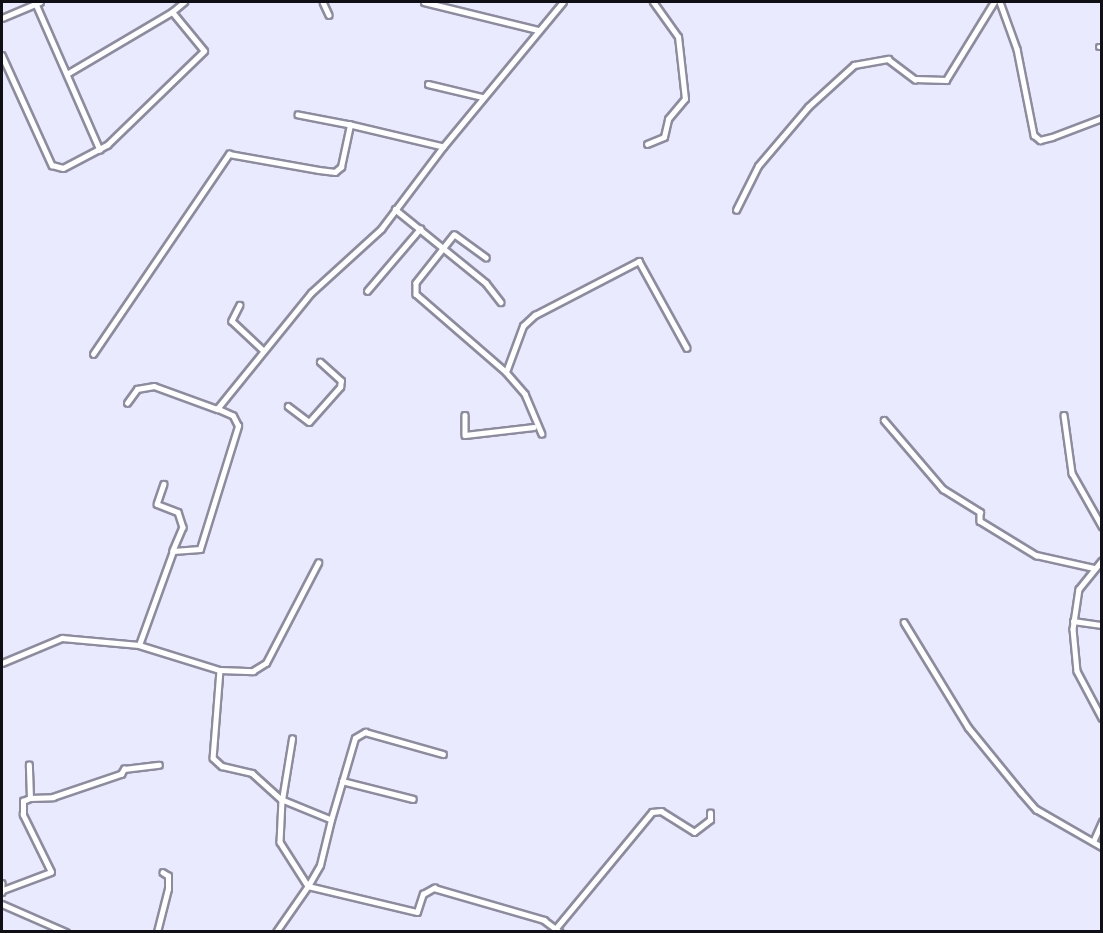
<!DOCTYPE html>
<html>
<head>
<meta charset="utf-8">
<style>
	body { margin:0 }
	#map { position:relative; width:1103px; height:933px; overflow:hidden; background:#eaeafe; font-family:Overpass,sans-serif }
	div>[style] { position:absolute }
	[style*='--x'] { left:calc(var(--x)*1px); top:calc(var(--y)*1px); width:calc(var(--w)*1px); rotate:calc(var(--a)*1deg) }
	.roads { filter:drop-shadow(2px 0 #8d8c9e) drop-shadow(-2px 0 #8d8c9e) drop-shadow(0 2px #8d8c9e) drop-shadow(0 -2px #8d8c9e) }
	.minor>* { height:4.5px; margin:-2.25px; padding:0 2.25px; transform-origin:2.25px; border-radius:2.25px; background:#fff }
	span { translate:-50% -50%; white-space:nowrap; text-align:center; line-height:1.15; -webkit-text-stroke:6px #fff; paint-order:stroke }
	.frame { position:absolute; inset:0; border:3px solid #100f16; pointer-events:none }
</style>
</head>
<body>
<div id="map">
	<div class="roads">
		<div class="minor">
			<div style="--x:323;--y:2;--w:14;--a:65"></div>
			<div style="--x:424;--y:2;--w:117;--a:13.8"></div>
			<div style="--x:1000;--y:2;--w:50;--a:70.1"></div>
			<div style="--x:1017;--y:49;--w:88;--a:78.8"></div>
			<div style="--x:1034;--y:135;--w:8;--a:40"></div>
			<div style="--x:1040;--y:140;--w:12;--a:-14"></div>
			<div style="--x:1052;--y:137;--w:53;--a:-20.8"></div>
			<div style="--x:36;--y:4;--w:159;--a:66.3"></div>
			<div style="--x:2;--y:18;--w:41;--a:-22.8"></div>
			<div style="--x:1099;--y:47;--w:3;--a:0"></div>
			<div style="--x:2;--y:55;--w:121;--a:65.6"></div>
			<div style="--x:52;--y:165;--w:11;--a:15"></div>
			<div style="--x:63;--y:168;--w:50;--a:-27.6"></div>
			<div style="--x:107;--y:145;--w:135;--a:-44.1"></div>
			<div style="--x:204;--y:51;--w:50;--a:-129.4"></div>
			<div style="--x:172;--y:12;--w:16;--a:-40"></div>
			<div style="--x:67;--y:74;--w:122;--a:-30.6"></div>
			<div style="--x:428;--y:84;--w:56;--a:13.5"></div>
			<div style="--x:647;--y:144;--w:18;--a:-22"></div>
			<div style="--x:664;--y:137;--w:18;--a:-77"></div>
			<div style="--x:668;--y:119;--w:26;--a:-50"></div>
			<div style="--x:685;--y:99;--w:62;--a:-96.4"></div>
			<div style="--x:678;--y:37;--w:43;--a:-125.5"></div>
			<div style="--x:443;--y:147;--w:188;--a:-50.4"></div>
			<div style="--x:395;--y:209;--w:117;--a:39.1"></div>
			<div style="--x:486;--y:283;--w:24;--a:52"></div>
			<div style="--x:736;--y:210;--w:49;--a:-63.4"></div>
			<div style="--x:758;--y:166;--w:77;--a:-49.7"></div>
			<div style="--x:808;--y:107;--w:62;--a:-42.4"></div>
			<div style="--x:854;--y:65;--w:35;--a:-10"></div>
			<div style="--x:888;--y:59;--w:34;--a:37"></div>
			<div style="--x:915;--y:79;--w:31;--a:2"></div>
			<div style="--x:946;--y:80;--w:92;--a:-58.4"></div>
			<div style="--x:486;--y:258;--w:39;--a:-144"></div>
			<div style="--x:454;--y:235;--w:61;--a:128.4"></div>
			<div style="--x:416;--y:283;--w:11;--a:90"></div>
			<div style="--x:416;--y:294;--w:119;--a:40.9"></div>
			<div style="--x:506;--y:372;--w:29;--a:49"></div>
			<div style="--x:525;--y:394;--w:43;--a:67"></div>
			<div style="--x:367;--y:291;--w:82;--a:-49.5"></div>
			<div style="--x:240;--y:305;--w:18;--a:117"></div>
			<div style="--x:232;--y:321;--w:42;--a:43.1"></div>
			<div style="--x:93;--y:354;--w:242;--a:-55.8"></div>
			<div style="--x:229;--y:154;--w:91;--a:10.1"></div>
			<div style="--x:319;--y:170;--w:16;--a:7"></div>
			<div style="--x:335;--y:172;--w:8;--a:-40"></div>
			<div style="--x:341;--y:167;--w:43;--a:-77.9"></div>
			<div style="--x:350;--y:125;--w:53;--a:-169.1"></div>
			<div style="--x:506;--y:372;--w:49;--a:-69.7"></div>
			<div style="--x:523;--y:326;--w:16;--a:-43"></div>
			<div style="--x:535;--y:315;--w:117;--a:-27.4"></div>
			<div style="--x:639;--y:261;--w:99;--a:61.1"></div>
			<div style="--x:127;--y:403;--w:17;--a:-54"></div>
			<div style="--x:137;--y:389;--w:17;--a:-10"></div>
			<div style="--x:154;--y:386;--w:67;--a:20.1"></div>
			<div style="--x:288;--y:406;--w:26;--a:37"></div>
			<div style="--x:309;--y:422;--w:47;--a:-48.5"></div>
			<div style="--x:340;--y:387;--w:6;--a:-81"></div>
			<div style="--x:341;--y:381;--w:28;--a:-138"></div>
			<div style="--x:465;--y:415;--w:20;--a:90"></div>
			<div style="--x:465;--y:435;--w:69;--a:-6.6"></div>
			<div style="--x:1064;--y:415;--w:59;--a:82.1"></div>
			<div style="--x:1072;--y:473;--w:61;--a:60.5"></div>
			<div style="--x:884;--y:420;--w:91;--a:49.5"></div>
			<div style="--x:943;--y:489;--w:44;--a:31.9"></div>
			<div style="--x:980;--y:512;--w:9;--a:90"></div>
			<div style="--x:980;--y:521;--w:66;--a:31.3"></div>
			<div style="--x:1036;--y:555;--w:59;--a:12.6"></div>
			<div style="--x:164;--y:484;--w:21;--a:109"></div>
			<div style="--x:157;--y:504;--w:22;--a:21"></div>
			<div style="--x:178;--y:512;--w:16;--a:72"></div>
			<div style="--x:183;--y:527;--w:26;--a:113"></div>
			<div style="--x:1102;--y:561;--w:36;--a:129"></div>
			<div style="--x:1079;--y:589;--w:40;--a:98.5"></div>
			<div style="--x:1073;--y:629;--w:42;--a:84.6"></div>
			<div style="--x:1077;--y:671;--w:53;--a:62"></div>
			<div style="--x:1073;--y:621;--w:29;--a:8"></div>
			<div style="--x:904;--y:622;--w:123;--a:58.6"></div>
			<div style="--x:968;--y:727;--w:84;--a:50.8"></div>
			<div style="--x:1021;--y:792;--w:23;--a:49"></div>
			<div style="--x:1036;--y:809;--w:76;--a:29.9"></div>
			<div style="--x:139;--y:645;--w:100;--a:-70.1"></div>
			<div style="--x:173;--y:551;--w:27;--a:-4"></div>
			<div style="--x:200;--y:549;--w:129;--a:-72.8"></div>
			<div style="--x:238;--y:426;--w:11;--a:-117"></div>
			<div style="--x:233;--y:416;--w:17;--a:-156"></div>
			<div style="--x:217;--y:409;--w:149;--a:-51"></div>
			<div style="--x:311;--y:293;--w:95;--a:-42.4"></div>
			<div style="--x:381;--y:229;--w:103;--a:-52.9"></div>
			<div style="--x:443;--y:147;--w:96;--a:-166.7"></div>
			<div style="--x:2;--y:663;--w:65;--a:-22.6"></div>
			<div style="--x:62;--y:638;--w:77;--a:5.2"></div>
			<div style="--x:139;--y:645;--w:85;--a:17.2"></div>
			<div style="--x:220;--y:670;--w:88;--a:94.5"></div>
			<div style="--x:213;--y:758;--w:12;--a:42"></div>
			<div style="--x:222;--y:766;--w:31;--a:13"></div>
			<div style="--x:252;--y:773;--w:40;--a:42"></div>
			<div style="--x:282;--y:800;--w:42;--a:92.7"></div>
			<div style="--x:280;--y:842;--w:52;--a:57.5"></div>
			<div style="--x:308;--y:886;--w:24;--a:-60"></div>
			<div style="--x:320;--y:865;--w:46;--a:-76.3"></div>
			<div style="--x:331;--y:820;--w:53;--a:-157.8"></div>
			<div style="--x:282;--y:800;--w:62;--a:-80.7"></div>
			<div style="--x:220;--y:670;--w:33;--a:2"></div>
			<div style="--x:253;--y:671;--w:15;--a:-32"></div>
			<div style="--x:266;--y:663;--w:113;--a:-62.5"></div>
			<div style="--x:342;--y:781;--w:73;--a:14.2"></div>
			<div style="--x:30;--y:798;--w:23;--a:-2"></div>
			<div style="--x:53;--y:797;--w:72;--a:-18.7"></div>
			<div style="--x:121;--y:774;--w:6;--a:-59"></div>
			<div style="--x:124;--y:769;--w:35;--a:-7"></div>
			<div style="--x:331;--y:820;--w:85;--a:-73.7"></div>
			<div style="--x:355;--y:738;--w:12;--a:-31"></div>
			<div style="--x:365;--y:732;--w:81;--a:15.8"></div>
			<div style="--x:1093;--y:842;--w:22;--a:-66"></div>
			<div style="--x:2;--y:883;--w:9;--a:90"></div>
			<div style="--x:3;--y:890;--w:51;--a:-20.6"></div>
			<div style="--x:51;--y:872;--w:64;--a:-116.2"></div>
			<div style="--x:23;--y:815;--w:14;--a:-90"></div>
			<div style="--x:23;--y:801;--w:8;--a:-23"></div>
			<div style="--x:30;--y:798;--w:33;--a:-92"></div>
			<div style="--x:2;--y:904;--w:70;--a:23.6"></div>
			<div style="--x:557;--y:927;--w:149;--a:-50.4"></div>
			<div style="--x:652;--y:812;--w:9;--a:-6"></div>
			<div style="--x:661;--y:811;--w:39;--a:32"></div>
			<div style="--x:694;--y:832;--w:20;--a:-37"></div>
			<div style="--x:710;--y:820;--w:7;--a:-90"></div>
			<div style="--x:157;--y:932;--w:44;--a:-75.7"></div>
			<div style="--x:168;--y:889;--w:13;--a:-90"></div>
			<div style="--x:168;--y:876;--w:6;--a:-149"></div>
			<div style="--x:276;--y:932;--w:56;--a:-55.2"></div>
			<div style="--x:308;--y:886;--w:112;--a:13.4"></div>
			<div style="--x:417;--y:912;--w:19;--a:-72"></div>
			<div style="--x:423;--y:894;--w:13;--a:-29"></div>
			<div style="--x:434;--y:888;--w:115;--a:16.2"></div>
			<div style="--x:544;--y:920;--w:20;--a:37"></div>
		</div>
	</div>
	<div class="frame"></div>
</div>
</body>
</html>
